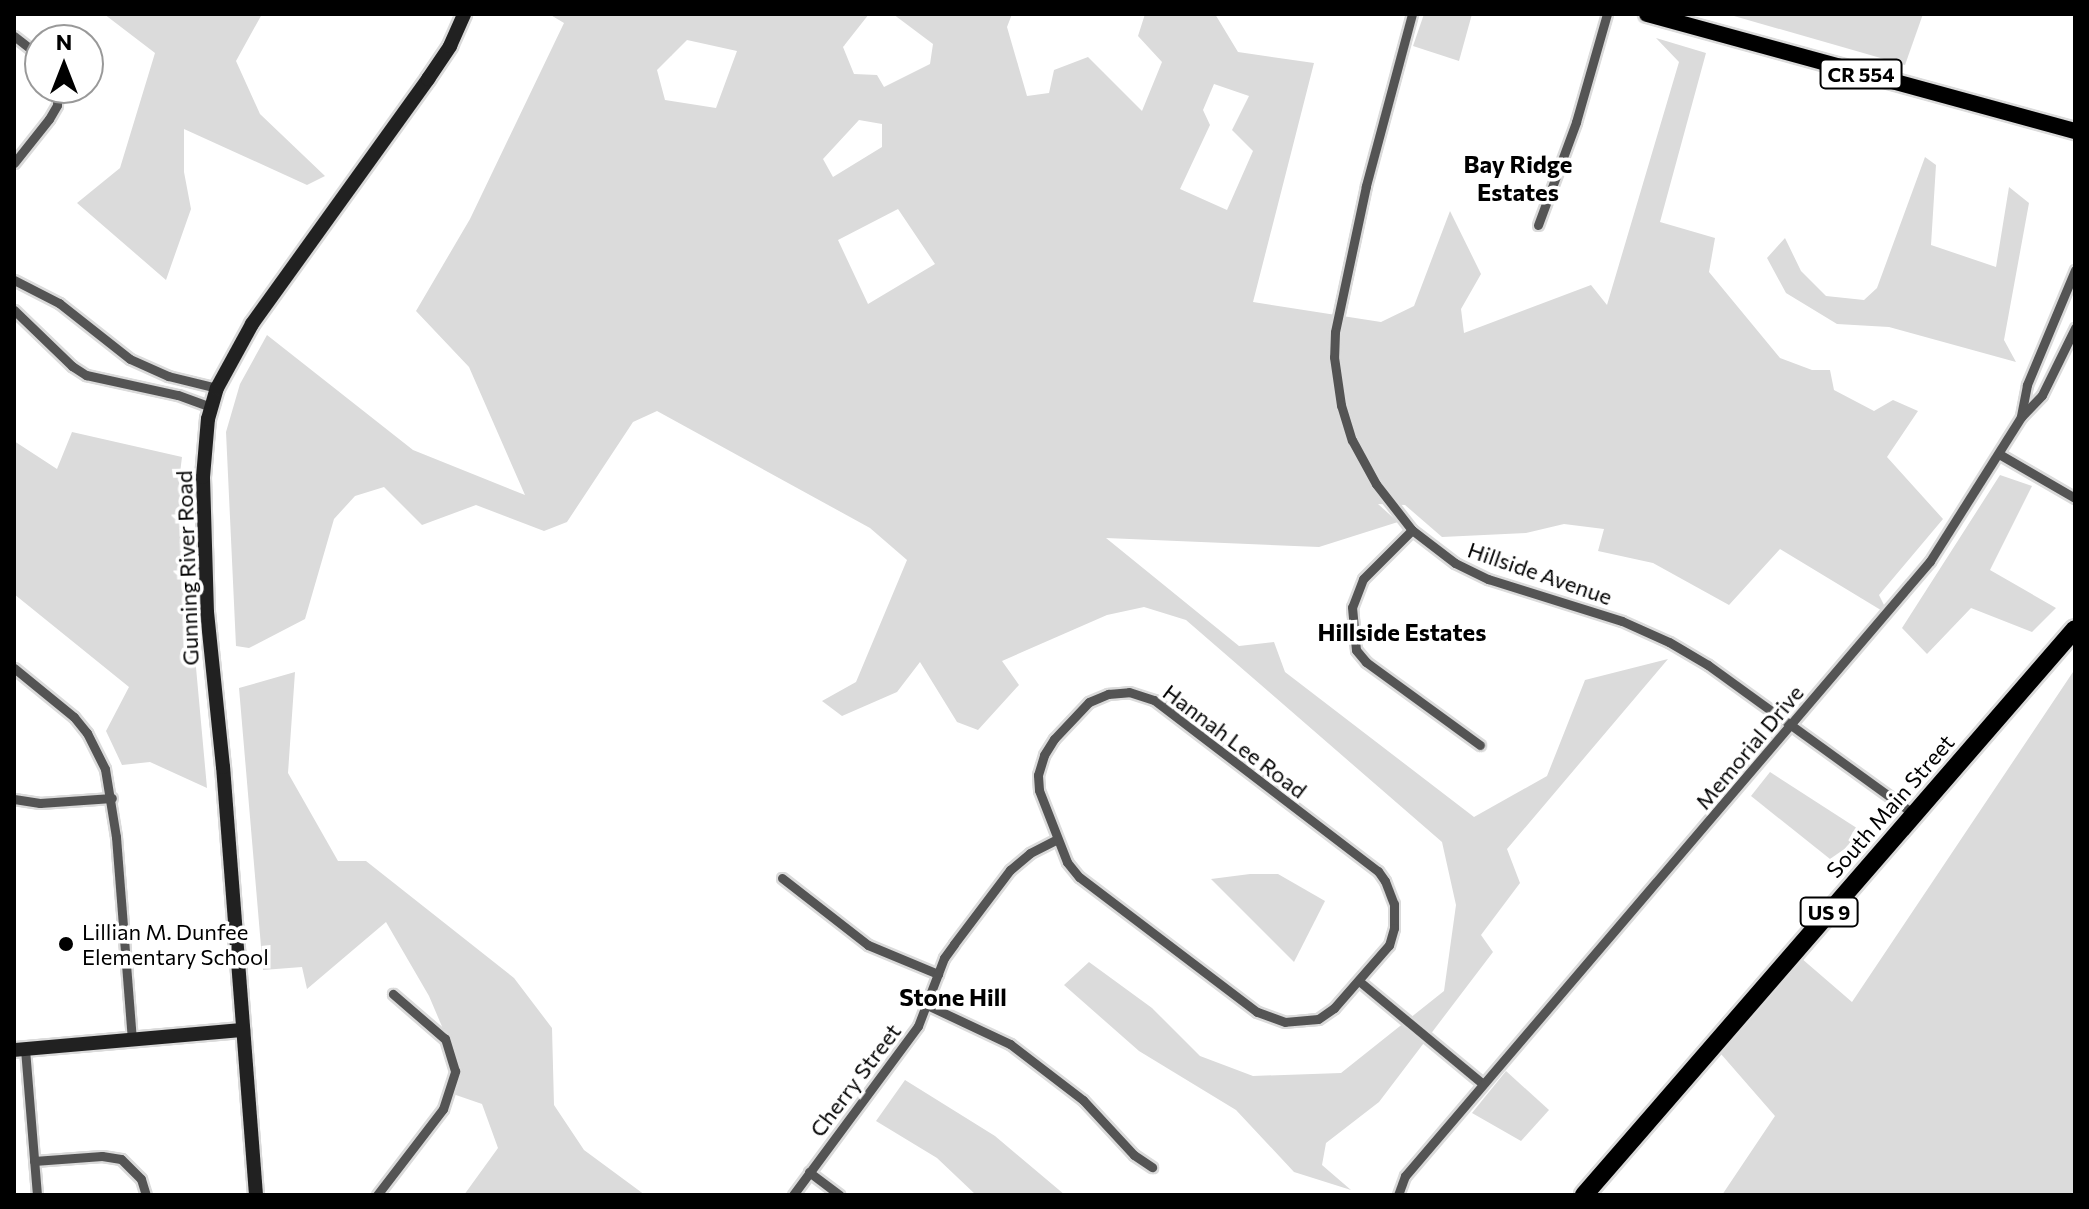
<!DOCTYPE html>
<html>
<head>
<meta charset="utf-8">
<style>
	body { margin:0 }
	#map { position:relative; width:2089px; height:1209px; overflow:hidden; background:#fff; font-family:Commissioner,sans-serif }
	div>[style] { position:absolute }
	[style*='--x'] { left:calc(var(--x)*1px); top:calc(var(--y)*1px); width:calc(var(--w)*1px); rotate:calc(var(--a)*1deg) }
	.green>* { inset:0; background:#dbdbdb }
	.roads { filter:drop-shadow(2px 0 #dbdbdb) drop-shadow(-2px 0 #dbdbdb) drop-shadow(0 2px #dbdbdb) drop-shadow(0 -2px #dbdbdb) }
	.street>* { height:9px; margin:-4.5px; padding:0 4.5px; transform-origin:4.5px; border-radius:4.5px; background:#545454 }
	.secondary>* { height:14px; margin:-7px; padding:0 7px; transform-origin:7px; border-radius:7px; background:#212121 }
	.primary>* { height:16px; margin:-8px; padding:0 8px; transform-origin:8px; border-radius:8px; background:#000 }
	.highway>* { height:18px; margin:-9px; padding:0 9px; transform-origin:9px; border-radius:9px; background:#000 }
	.dots>* { width:22px; height:22px; translate:-50% -50%; box-sizing:border-box; border:4px solid #fff; border-radius:50% }
	span { translate:-50% -50%; white-space:nowrap; text-align:center; line-height:1.15; -webkit-text-stroke:7px #fff; paint-order:stroke }
	.shield-label span { padding:2px 6px; background:#fff; border:2px solid; border-radius:6px; -webkit-text-stroke-width:0 }
	.shield-label { font-size:20px; color:#000; font-weight:700 }
	.street-label { font-size:22px; color:#000 }
	.poi-label { font-size:22px; color:#000 }
	.left { translate:0 -50%; text-align:left }
	.neighbourhood-label { font-size:24px; color:#000; font-weight:700 }
	.frame { position:absolute; inset:0; border:16px solid #000; pointer-events:none }
	.north { position:absolute; left:24px; top:24px; width:80px; height:80px; box-sizing:border-box; background:#fff; border:2px solid #999; border-radius:50%; rotate:0deg; font-size:22px; font-weight:700; line-height:32px; text-align:center; color:#000 }
	.north::after { content:''; display:block; margin:auto; width:28px; height:36px; background:#000; clip-path:polygon(50% 0,100% 100%,50% 72%,0 100%) }
</style>
</head>
<body>
<div id="map">
	<div class="green">
		<div style="clip-path:polygon(104px 14px,262px 14px,236px 61px,260px 114px,325px 176px,307px 185px,184px 129px,184px 172px,191px 209px,166px 280px,77px 203px,120px 168px,155px 53px)"></div>
		<div style="clip-path:polygon(evenodd,549px 14px,869px 14px,843px 47px,854px 74px,877px 75px,884px 87px,930px 64px,933px 44px,893px 14px,1012px 14px,1007px 27px,1027px 96px,1049px 93px,1054px 70px,1088px 57px,1142px 111px,1162px 62px,1138px 36px,1145px 14px,1215px 14px,1238px 52px,1314px 63px,1253px 302px,1381px 322px,1414px 306px,1450px 211px,1481px 274px,1461px 309px,1464px 333px,1591px 285px,1607px 305px,1679px 62px,1656px 38px,1706px 53px,1660px 222px,1715px 238px,1709px 272px,1780px 358px,1812px 370px,1830px 370px,1834px 390px,1874px 411px,1893px 400px,1918px 411px,1887px 457px,1943px 519px,1879px 595px,1889px 615px,1780px 549px,1729px 605px,1653px 563px,1598px 551px,1604px 529px,1564px 524px,1526px 533px,1442px 537px,1405px 505px,1378px 504px,1398px 522px,1319px 547px,1106px 538px,1239px 646px,1274px 642px,1285px 672px,1474px 817px,1547px 776px,1585px 680px,1668px 659px,1507px 849px,1520px 883px,1481px 935px,1493px 952px,1379px 1102px,1326px 1143px,1322px 1165px,1351px 1190px,1294px 1172px,1236px 1110px,1139px 1051px,1064px 985px,1089px 962px,1152px 1008px,1200px 1056px,1253px 1076px,1341px 1073px,1444px 991px,1456px 905px,1442px 842px,1186px 620px,1144px 607px,1107px 615px,1002px 661px,1019px 685px,978px 730px,957px 722px,920px 662px,897px 692px,842px 716px,822px 701px,856px 682px,907px 560px,870px 528px,657px 411px,633px 422px,567px 522px,544px 531px,476px 505px,422px 525px,384px 487px,355px 496px,334px 519px,305px 619px,249px 648px,236px 646px,226px 432px,240px 384px,267px 335px,413px 450px,525px 495px,469px 367px,416px 311px,470px 219px,564px 23px,549px 14px,687px 40px,737px 51px,716px 108px,665px 100px,657px 70px,687px 40px,549px 14px,1214px 84px,1249px 96px,1232px 130px,1253px 151px,1227px 210px,1180px 189px,1210px 125px,1203px 110px,1214px 84px,549px 14px,859px 120px,882px 124px,882px 147px,833px 177px,823px 159px,859px 120px,549px 14px,898px 209px,935px 264px,868px 304px,838px 240px,898px 209px)"></div>
		<div style="clip-path:polygon(1424px 14px,1472px 14px,1459px 61px,1413px 46px)"></div>
		<div style="clip-path:polygon(1727px 14px,1923px 14px,1905px 65px)"></div>
		<div style="clip-path:polygon(1925px 157px,1936px 165px,1931px 245px,1996px 267px,2009px 187px,2029px 203px,2004px 340px,2016px 362px,1889px 327px,1837px 324px,1786px 293px,1767px 258px,1785px 238px,1801px 271px,1826px 296px,1864px 300px,1877px 288px)"></div>
		<div style="clip-path:polygon(72px 432px,182px 457px,179px 481px,207px 788px,150px 762px,122px 765px,106px 731px,129px 687px,14px 594px,14px 441px,57px 469px)"></div>
		<div style="clip-path:polygon(2000px 475px,2032px 486px,1990px 570px,2056px 608px,2032px 632px,1971px 608px,1927px 654px,1902px 628px)"></div>
		<div style="clip-path:polygon(2075px 669px,2075px 1195px,1722px 1195px,1775px 1116px,1721px 1054px,1801px 958px,1852px 1002px)"></div>
		<div style="clip-path:polygon(295px 672px,288px 773px,338px 861px,366px 861px,514px 978px,552px 1028px,554px 1105px,584px 1150px,645px 1195px,464px 1195px,498px 1148px,482px 1104px,453px 1094px,452px 1050px,429px 996px,386px 922px,307px 989px,302px 967px,263px 970px,239px 688px)"></div>
		<div style="clip-path:polygon(1770px 772px,1866px 834px,1830px 859px,1751px 796px)"></div>
		<div style="clip-path:polygon(1250px 874px,1278px 874px,1325px 901px,1294px 962px,1211px 879px)"></div>
		<div style="clip-path:polygon(1506px 1071px,1549px 1110px,1521px 1141px,1472px 1113px)"></div>
		<div style="clip-path:polygon(905px 1080px,995px 1136px,1065px 1195px,976px 1195px,937px 1158px,876px 1121px)"></div>
	</div>
	<div class="roads">
		<div class="street">
			<div style="--x:1412;--y:14;--w:178;--a:105"></div>
			<div style="--x:1366;--y:186;--w:149;--a:102"></div>
			<div style="--x:1335;--y:332;--w:25;--a:92"></div>
			<div style="--x:1334;--y:357;--w:49;--a:81.7"></div>
			<div style="--x:1341;--y:405;--w:37;--a:73"></div>
			<div style="--x:1352;--y:440;--w:50;--a:61.4"></div>
			<div style="--x:1376;--y:484;--w:58;--a:52"></div>
			<div style="--x:1412;--y:530;--w:54;--a:37.5"></div>
			<div style="--x:1455;--y:563;--w:37;--a:26"></div>
			<div style="--x:1488;--y:579;--w:140;--a:17.4"></div>
			<div style="--x:1622;--y:621;--w:51;--a:24.1"></div>
			<div style="--x:1669;--y:642;--w:45;--a:30.5"></div>
			<div style="--x:1708;--y:665;--w:254;--a:35.9"></div>
			<div style="--x:14;--y:36;--w:33;--a:38"></div>
			<div style="--x:14;--y:163;--w:56;--a:-51.5"></div>
			<div style="--x:49;--y:119;--w:16;--a:-60"></div>
			<div style="--x:57;--y:105;--w:17;--a:-87"></div>
			<div style="--x:1538;--y:225;--w:110;--a:-69.7"></div>
			<div style="--x:1576;--y:122;--w:112;--a:-74"></div>
			<div style="--x:2075;--y:270;--w:125;--a:112.7"></div>
			<div style="--x:2027;--y:385;--w:33;--a:101"></div>
			<div style="--x:2021;--y:417;--w:30;--a:-46"></div>
			<div style="--x:2042;--y:395;--w:75;--a:-63.8"></div>
			<div style="--x:14;--y:280;--w:51;--a:27.1"></div>
			<div style="--x:59;--y:303;--w:90;--a:38.3"></div>
			<div style="--x:130;--y:359;--w:42;--a:24.1"></div>
			<div style="--x:168;--y:376;--w:50;--a:13.8"></div>
			<div style="--x:14;--y:310;--w:81;--a:44"></div>
			<div style="--x:72;--y:366;--w:17;--a:33"></div>
			<div style="--x:86;--y:375;--w:94;--a:12.3"></div>
			<div style="--x:178;--y:395;--w:35;--a:20"></div>
			<div style="--x:1999;--y:454;--w:88;--a:30.1"></div>
			<div style="--x:1412;--y:530;--w:69;--a:135"></div>
			<div style="--x:1363;--y:579;--w:30;--a:111"></div>
			<div style="--x:1352;--y:607;--w:43;--a:84.7"></div>
			<div style="--x:1356;--y:650;--w:16;--a:50"></div>
			<div style="--x:1366;--y:662;--w:141;--a:36.1"></div>
			<div style="--x:14;--y:668;--w:77;--a:39.2"></div>
			<div style="--x:74;--y:717;--w:21;--a:51"></div>
			<div style="--x:87;--y:733;--w:40;--a:63.4"></div>
			<div style="--x:105;--y:769;--w:69;--a:80.8"></div>
			<div style="--x:116;--y:837;--w:203;--a:85.5"></div>
			<div style="--x:1129;--y:692;--w:26;--a:18"></div>
			<div style="--x:1154;--y:700;--w:282;--a:37.4"></div>
			<div style="--x:1378;--y:871;--w:12;--a:55"></div>
			<div style="--x:1385;--y:881;--w:25;--a:69"></div>
			<div style="--x:1394;--y:904;--w:24;--a:90"></div>
			<div style="--x:1394;--y:928;--w:18;--a:106"></div>
			<div style="--x:1389;--y:945;--w:84;--a:131.1"></div>
			<div style="--x:1334;--y:1008;--w:19;--a:145"></div>
			<div style="--x:1318;--y:1019;--w:33;--a:175"></div>
			<div style="--x:1285;--y:1022;--w:30;--a:-160"></div>
			<div style="--x:1257;--y:1012;--w:223;--a:-142.8"></div>
			<div style="--x:1079;--y:877;--w:19;--a:-129"></div>
			<div style="--x:1067;--y:862;--w:77;--a:-111.3"></div>
			<div style="--x:1039;--y:790;--w:15;--a:-94"></div>
			<div style="--x:1038;--y:775;--w:21;--a:-73"></div>
			<div style="--x:1044;--y:755;--w:19;--a:-58"></div>
			<div style="--x:1054;--y:739;--w:51;--a:-46.6"></div>
			<div style="--x:1089;--y:702;--w:21;--a:-23"></div>
			<div style="--x:1108;--y:694;--w:21;--a:-5"></div>
			<div style="--x:14;--y:799;--w:26;--a:9"></div>
			<div style="--x:40;--y:803;--w:72;--a:-4"></div>
			<div style="--x:782;--y:878;--w:109;--a:37.9"></div>
			<div style="--x:868;--y:945;--w:76;--a:22.5"></div>
			<div style="--x:1359;--y:981;--w:161;--a:39.7"></div>
			<div style="--x:927;--y:1005;--w:92;--a:25.2"></div>
			<div style="--x:1010;--y:1044;--w:92;--a:37.5"></div>
			<div style="--x:1083;--y:1100;--w:75;--a:47.2"></div>
			<div style="--x:1134;--y:1155;--w:22;--a:34"></div>
			<div style="--x:25;--y:1049;--w:146;--a:85.3"></div>
			<div style="--x:34;--y:1161;--w:68;--a:-4.2"></div>
			<div style="--x:102;--y:1156;--w:19;--a:9"></div>
			<div style="--x:121;--y:1159;--w:28;--a:45"></div>
			<div style="--x:141;--y:1179;--w:17;--a:73"></div>
			<div style="--x:809;--y:1172;--w:38;--a:37"></div>
			<div style="--x:377;--y:1195;--w:108;--a:-52.5"></div>
			<div style="--x:443;--y:1109;--w:40;--a:-72"></div>
			<div style="--x:455;--y:1071;--w:34;--a:-107"></div>
			<div style="--x:445;--y:1039;--w:69;--a:-139.1"></div>
			<div style="--x:793;--y:1195;--w:210;--a:-53.5"></div>
			<div style="--x:918;--y:1026;--w:73;--a:-69.1"></div>
			<div style="--x:944;--y:958;--w:17;--a:-54"></div>
			<div style="--x:954;--y:944;--w:93;--a:-52.9"></div>
			<div style="--x:1010;--y:870;--w:26;--a:-40"></div>
			<div style="--x:1030;--y:853;--w:30;--a:-27"></div>
			<div style="--x:1398;--y:1195;--w:20;--a:-70"></div>
			<div style="--x:1405;--y:1176;--w:809;--a:-49.51"></div>
			<div style="--x:1930;--y:561;--w:170;--a:-57.7"></div>
		</div>
		<div class="secondary">
			<div style="--x:14;--y:1050;--w:230;--a:-5"></div>
			<div style="--x:256;--y:1195;--w:429;--a:-94.4"></div>
			<div style="--x:223;--y:767;--w:155;--a:-95.9"></div>
			<div style="--x:207;--y:613;--w:136;--a:-91.7"></div>
			<div style="--x:203;--y:477;--w:58;--a:-85.1"></div>
			<div style="--x:208;--y:419;--w:32;--a:-74"></div>
			<div style="--x:217;--y:388;--w:73;--a:-61.3"></div>
			<div style="--x:252;--y:324;--w:302;--a:-54.3"></div>
			<div style="--x:428;--y:79;--w:40;--a:-56"></div>
			<div style="--x:450;--y:46;--w:35;--a:-66"></div>
		</div>
		<div class="primary">
			<div style="--x:1647;--y:14;--w:444;--a:15.3"></div>
		</div>
		<div class="highway">
			<div style="--x:1584;--y:1195;--w:749;--a:-49.06"></div>
		</div>
	</div>
	<div class="dots">
		<div style="left:66px;top:944px;background:#000"></div>
	</div>
	<div class="shield-label">
		<span style="left:1861px;top:74px">CR 554</span>
		<span style="left:1829px;top:912px">US 9</span>
	</div>
	<div class="street-label">
		<span style="left:187px;top:568px;rotate:-92deg">Gunning River Road</span>
		<span style="left:1540px;top:573px;rotate:19deg">Hillside Avenue</span>
		<span style="left:1235px;top:741px;rotate:37deg">Hannah Lee Road</span>
		<span style="left:1749px;top:747px;rotate:-50deg">Memorial Drive</span>
		<span style="left:1890px;top:806px;rotate:-49deg">South Main Street</span>
		<span style="left:855px;top:1080px;rotate:-53deg">Cherry Street</span>
	</div>
	<div class="poi-label">
		<span class="left" style="left:82px;top:944px">Lillian M. Dunfee<br>Elementary School</span>
	</div>
	<div class="neighbourhood-label">
		<span style="left:1518px;top:178px">Bay Ridge<br>Estates</span>
		<span style="left:1402px;top:632px">Hillside Estates</span>
		<span style="left:953px;top:997px">Stone Hill</span>
	</div>
	<div class="frame"></div>
	<div class="north">N</div>
</div>
</body>
</html>
